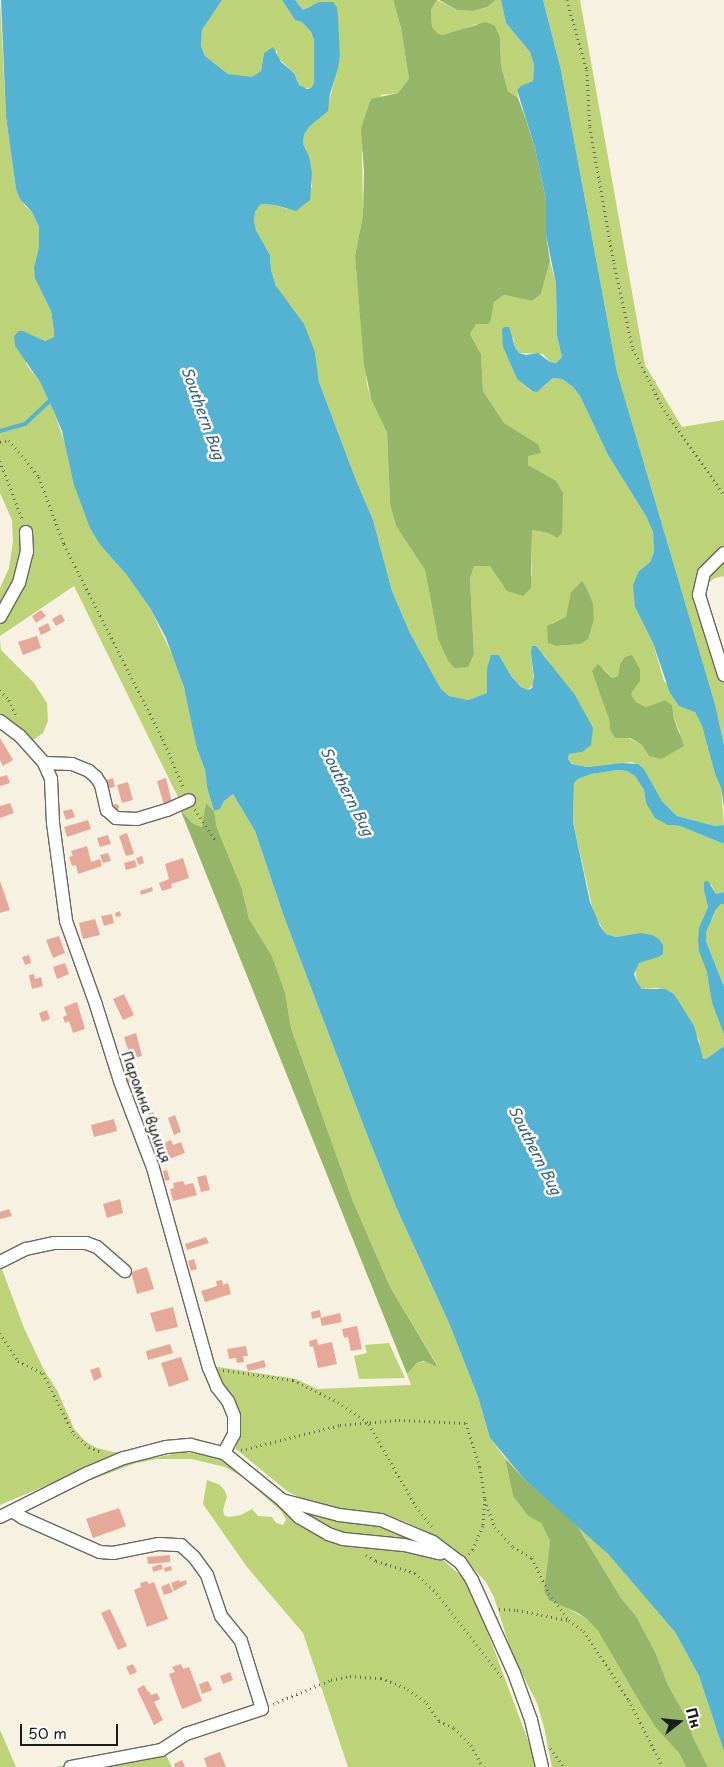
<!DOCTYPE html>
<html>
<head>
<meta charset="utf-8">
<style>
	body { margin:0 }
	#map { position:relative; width:724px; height:1767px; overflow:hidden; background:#f7f1e1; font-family:"Playpen Sans",sans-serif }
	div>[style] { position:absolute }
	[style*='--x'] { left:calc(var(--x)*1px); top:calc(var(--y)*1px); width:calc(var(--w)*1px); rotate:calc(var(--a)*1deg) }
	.green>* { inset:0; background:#bcd377 }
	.forest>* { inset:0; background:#95b568 }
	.water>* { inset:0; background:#54b3d3 }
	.stream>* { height:4px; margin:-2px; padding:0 2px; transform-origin:2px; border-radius:2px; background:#54b3d3 }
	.building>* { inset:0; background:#e6a999 }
	.round { border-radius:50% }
	.path>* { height:2.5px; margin-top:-1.25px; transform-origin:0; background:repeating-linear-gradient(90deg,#696761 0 1px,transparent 0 5px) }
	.roads { filter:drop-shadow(1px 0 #696761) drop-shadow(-1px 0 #696761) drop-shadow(0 1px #696761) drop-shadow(0 -1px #696761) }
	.minor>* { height:12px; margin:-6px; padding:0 6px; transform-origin:6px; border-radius:6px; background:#fff }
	span { translate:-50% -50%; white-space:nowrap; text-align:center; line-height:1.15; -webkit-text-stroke:5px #fff; paint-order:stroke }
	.street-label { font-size:14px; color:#1c1c1c }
	.water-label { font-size:15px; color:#35606e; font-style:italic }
	.north { position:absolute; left:654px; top:1697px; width:50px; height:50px; -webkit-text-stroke:4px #fff; paint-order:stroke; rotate:74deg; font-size:14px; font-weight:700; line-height:20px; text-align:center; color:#1c1c1c }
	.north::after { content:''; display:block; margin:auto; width:18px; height:22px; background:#1c1c1c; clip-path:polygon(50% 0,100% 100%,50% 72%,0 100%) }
	.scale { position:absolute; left:20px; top:1724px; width:98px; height:22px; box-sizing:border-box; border:2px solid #1c1c1c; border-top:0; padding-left:6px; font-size:15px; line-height:18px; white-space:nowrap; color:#1c1c1c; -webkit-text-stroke:4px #fff; paint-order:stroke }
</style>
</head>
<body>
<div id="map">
	<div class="green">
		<div style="clip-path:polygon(0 0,6px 117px,16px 189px,25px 206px,32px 212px,39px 227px,39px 247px,35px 277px,51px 311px,54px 332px,54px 337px,45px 341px,29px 334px,26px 364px,40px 382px,54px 412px,101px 546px,126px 574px,150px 608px,178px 667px,189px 705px,197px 749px,205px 770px,207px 787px,214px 811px,220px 809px,224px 801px,233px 794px,255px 831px,283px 914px,366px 1132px,396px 1207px,449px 1323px,478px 1397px,490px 1438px,505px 1458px,513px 1496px,528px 1516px,541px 1523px,550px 1541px,544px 1591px,565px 1607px,587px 1619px,598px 1631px,643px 1708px,656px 1728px,679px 1753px,686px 1767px,552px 1767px,544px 1727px,537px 1703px,512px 1654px,494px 1597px,486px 1582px,467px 1562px,428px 1532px,406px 1522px,390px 1516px,319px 1506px,306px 1501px,287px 1491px,236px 1449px,236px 1442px,212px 1366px,296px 1379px,317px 1389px,411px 1385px,407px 1374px,417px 1363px,429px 1361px,438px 1366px,390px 1287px,352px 1199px,291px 1028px,285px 992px,272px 956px,249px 919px,242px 889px,217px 828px,214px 811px,206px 803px,203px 827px,192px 823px,180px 809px,180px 801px,74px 586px,0 636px,0 588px,9px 568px,13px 542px,12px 520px,0 493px)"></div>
		<div style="clip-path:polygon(222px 0,282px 0,295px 20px,302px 22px,311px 32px,314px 40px,314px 83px,311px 88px,303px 88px,299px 85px,294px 73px,278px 58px,277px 51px,264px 53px,261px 71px,253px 77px,243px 78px,228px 74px,205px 56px,201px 46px,202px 30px)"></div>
		<div style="clip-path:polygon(evenodd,295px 0,393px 0,401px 28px,409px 79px,398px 93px,381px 95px,362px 153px,363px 215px,355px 256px,357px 279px,367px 385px,371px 399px,387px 433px,390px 504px,396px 526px,425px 570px,438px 639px,447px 659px,474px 654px,470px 579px,474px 566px,490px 566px,532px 576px,532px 530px,548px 533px,557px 538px,533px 469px,528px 465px,527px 456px,538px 444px,504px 423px,483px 391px,481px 354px,470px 334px,476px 323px,491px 320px,494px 302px,504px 295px,532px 301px,541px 294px,550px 261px,556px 284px,557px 336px,562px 357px,556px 363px,550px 362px,543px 354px,519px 353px,515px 347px,513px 337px,503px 347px,517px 379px,531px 391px,542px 388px,553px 378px,562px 379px,573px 387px,580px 396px,608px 455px,646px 516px,653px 532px,654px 552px,650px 562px,639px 571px,635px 607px,653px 643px,664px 681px,695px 712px,702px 726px,715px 774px,721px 788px,724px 825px,715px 826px,677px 816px,662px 801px,644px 769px,632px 762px,587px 767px,573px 764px,568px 759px,569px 754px,582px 752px,553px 669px,544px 655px,531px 654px,534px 683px,528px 690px,521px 687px,511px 676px,499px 655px,487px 669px,487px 693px,468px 700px,449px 696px,441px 689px,410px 633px,392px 591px,373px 520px,356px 480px,319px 382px,315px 352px,276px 286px,271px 270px,270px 255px,256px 230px,254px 221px,255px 212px,261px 204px,275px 205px,287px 209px,312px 187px,309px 156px,303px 144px,304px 135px,309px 127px,327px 111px,340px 56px,339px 43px,312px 5px,303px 10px,295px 0,582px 582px,580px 644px,557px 646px,552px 623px,567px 617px,571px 592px,582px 582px,295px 0,620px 664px,640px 681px,631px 694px,636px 702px,646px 707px,665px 700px,672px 705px,674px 718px,680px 733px,649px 756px,642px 745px,610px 729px,603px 668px,612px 678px,618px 676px,620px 664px)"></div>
		<div style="clip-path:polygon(437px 0,457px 10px,473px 11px,487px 7px,496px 0,501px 0,506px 23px,530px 52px,534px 65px,533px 81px,517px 90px,518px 98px,508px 91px,501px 65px,500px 38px,476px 24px,452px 34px,443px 35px,437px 33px,432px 27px,431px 10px)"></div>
		<div style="clip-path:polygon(543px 0,580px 0,645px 365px,682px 427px,724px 420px,724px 576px,715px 578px,704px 586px,724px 657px,724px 745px,715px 704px,617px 372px,561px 70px)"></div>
		<div style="clip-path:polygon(0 640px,1px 650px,34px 683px,47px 703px,48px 721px,43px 733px,33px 740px,0 714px)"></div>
		<div style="clip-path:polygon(618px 770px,627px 771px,635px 776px,644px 790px,646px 803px,668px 825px,680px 826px,724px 844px,724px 892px,716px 894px,711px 884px,704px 891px,708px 907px,703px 920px,712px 1003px,724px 1035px,724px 1046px,706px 1059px,700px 1055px,699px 1040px,674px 994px,657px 988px,642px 989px,637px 982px,635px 969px,639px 963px,649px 959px,640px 933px,616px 937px,606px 934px,594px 915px,573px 822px,574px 783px,578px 779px,591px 774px)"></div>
		<div style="clip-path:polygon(721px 904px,724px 904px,724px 987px,706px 941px,706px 933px,715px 911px)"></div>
		<div style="clip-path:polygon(0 1264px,24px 1328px,45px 1372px,57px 1390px,74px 1429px,86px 1442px,97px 1448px,113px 1452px,126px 1452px,0 1505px)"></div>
		<div style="clip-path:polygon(389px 1343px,405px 1378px,359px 1379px,354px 1356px,367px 1353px,365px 1345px)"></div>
		<div style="clip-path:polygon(184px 1452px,217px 1457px,281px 1506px,383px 1524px,424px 1543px,469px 1583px,538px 1767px,348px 1767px,303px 1633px,247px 1567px,203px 1504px,207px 1480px,220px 1485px,225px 1491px,227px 1497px,223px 1510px,224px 1515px,228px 1517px,241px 1515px,252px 1509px,258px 1516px,272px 1517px,276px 1523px,283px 1525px,286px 1520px,282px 1512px,243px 1477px,225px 1467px,192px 1459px,157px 1459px,136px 1463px,69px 1488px,0 1524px,0 1518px,122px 1464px)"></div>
		<div style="clip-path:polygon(576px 1524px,608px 1554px,675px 1632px,699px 1676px,724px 1752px,724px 1767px,708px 1767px,693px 1740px,685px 1715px,668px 1685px,656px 1654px,636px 1616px,621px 1598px)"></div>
		<div style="clip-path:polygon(0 1730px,16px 1767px,0 1767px)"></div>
		<div style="clip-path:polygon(162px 1747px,172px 1767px,55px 1767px)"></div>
	</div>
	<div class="forest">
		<div style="clip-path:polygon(393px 0,437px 0,431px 10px,432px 27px,437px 33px,443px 35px,486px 22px,495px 26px,500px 38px,501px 65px,508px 91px,518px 98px,525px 117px,535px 148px,546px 200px,546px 235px,550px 261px,541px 294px,532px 301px,504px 295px,494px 302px,491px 320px,488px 324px,476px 324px,470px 334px,481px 354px,483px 391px,504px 423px,538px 444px,541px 453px,528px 456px,528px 465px,556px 481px,563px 493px,562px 533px,557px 538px,548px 533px,532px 530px,531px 588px,523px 596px,507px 591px,490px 566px,474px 566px,470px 579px,474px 654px,468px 667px,454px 668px,447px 659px,438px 639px,425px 570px,396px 526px,390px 504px,387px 433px,371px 399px,364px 364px,355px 256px,363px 215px,364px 172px,361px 128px,371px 99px,398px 93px,409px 79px,401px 28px)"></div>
		<div style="clip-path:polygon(439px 0,496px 0,487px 7px,473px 11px,457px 10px)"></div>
		<div style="clip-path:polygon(582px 581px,586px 587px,593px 604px,594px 619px,588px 639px,580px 644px,557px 646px,548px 643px,547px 626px,566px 617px,571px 592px)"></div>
		<div style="clip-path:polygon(632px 655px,640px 669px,640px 681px,631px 694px,636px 702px,646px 707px,665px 700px,672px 705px,674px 719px,684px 746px,661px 759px,649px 756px,642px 745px,630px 738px,615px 738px,610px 729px,609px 719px,592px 671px,598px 664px,612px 678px,618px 676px,620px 664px,625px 657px)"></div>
		<div style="clip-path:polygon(206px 803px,214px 811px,217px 828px,242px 889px,249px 919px,272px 956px,285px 992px,291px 1028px,352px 1199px,390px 1287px,438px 1367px,424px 1361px,417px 1363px,407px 1374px,180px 809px,192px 823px,202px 827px)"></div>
		<div style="clip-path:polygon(505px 1458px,524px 1479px,576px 1524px,621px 1598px,636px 1616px,656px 1654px,668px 1685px,685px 1715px,694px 1740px,708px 1767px,686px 1767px,679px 1753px,656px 1728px,643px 1708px,598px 1631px,587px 1619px,578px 1613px,549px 1600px,544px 1591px,550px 1541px,541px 1523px,528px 1516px,513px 1496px)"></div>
	</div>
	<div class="water">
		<div style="clip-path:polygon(1px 0,222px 0,202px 30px,201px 46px,205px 56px,228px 74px,252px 77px,261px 71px,264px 53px,273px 47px,281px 62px,294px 73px,299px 85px,307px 89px,311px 88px,314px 83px,314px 40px,311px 32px,302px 22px,295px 20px,282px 0,295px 0,303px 10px,319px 2px,333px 2px,337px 7px,338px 17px,340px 56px,338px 68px,330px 94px,328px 111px,309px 127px,304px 135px,303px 144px,309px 156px,312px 174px,310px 200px,296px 211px,275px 205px,261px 204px,255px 212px,254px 221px,256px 230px,270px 255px,271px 270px,276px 286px,304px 324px,315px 352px,319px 382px,356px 480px,373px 520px,392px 591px,410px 633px,441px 689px,449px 696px,468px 700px,487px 693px,487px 669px,491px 655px,499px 655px,511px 676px,521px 687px,528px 690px,532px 688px,534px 677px,531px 654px,532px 646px,536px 646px,575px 695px,593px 728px,591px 745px,582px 752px,569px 754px,568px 759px,572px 764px,587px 767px,622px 763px,638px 764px,644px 769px,662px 801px,677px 816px,715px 826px,724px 825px,724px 844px,680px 826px,668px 825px,655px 818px,646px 803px,644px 790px,635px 776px,627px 771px,618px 770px,591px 774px,578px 779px,574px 783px,573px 822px,590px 902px,600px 926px,606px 934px,616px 937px,640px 933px,652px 935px,659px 939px,663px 945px,663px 954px,658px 957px,639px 963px,634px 974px,637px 982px,642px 989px,665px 989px,674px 994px,694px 1026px,703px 1058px,706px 1059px,724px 1046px,724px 1752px,699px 1676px,675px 1632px,608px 1554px,524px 1479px,490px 1438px,478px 1397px,449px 1323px,396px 1207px,366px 1132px,283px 914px,255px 831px,233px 794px,224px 801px,220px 809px,214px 811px,207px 787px,205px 770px,197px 749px,184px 687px,166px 638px,150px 608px,126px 574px,101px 546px,90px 528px,74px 485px,62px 431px,54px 412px,40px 382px,15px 346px,14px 336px,19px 331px,23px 331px,45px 341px,54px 337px,54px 332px,51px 311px,35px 278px,34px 268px,39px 247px,39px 227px,32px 212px,20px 199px,16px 189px,6px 117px)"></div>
		<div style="clip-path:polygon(501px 0,543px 0,561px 70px,617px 372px,715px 704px,724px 745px,724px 807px,721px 788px,715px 774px,702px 726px,695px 712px,679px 706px,670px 693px,653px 643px,635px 607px,633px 585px,639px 571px,650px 562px,654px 552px,653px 532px,646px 516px,608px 455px,580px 396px,573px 387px,562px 379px,553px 378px,537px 392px,532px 391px,517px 379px,503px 347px,502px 330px,504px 327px,509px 327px,515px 347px,519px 353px,526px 355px,538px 353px,550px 362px,556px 363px,562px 357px,557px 336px,556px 284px,546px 235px,546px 200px,535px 148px,517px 90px,521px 86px,533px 81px,534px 65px,530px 52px,506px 23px)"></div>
		<div style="clip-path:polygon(708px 881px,716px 894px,724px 892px,724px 904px,721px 904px,715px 911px,706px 933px,706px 941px,724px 987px,724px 1035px,712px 1003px,707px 972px,699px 951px,698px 940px,699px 928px,708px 907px,704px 891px,704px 882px)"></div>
	</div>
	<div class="stream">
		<div style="--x:0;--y:431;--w:26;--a:-16"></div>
		<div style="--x:25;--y:424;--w:37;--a:-43"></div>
	</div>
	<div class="building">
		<div style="clip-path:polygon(41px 610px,46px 616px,36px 623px,32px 616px)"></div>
		<div style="clip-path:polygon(61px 614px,65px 621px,56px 626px,52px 619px)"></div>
		<div style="clip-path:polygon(48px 623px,51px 630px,41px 635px,38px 628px)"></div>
		<div style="clip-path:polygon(37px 636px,41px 648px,23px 655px,18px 642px)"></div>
		<div style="clip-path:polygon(0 738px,13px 760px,3px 766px,0 760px)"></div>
		<div style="clip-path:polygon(7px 775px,10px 783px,0 786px,0 777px)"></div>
		<div style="clip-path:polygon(113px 778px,115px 787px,106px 789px,104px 781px)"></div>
		<div style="clip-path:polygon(166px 778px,172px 803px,164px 805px,157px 781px)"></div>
		<div style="clip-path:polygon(128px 782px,133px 800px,122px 803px,117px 785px)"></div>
		<div style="clip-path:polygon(10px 803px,14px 813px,0 818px,0 806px)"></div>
		<div class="round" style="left:113px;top:804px;width:6px;height:6px"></div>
		<div style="clip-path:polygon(72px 809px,75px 817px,66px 820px,63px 811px)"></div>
		<div style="clip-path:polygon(88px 820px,91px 829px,67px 837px,64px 827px)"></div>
		<div style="clip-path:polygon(127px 833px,134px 854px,126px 856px,119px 836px)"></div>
		<div style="clip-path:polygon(108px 835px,111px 844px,100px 847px,97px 838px)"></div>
		<div style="clip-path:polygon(87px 846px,91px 862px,100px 859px,102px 866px,78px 874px,76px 865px,72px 866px,69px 857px,73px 856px,71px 851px)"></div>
		<div style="clip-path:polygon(108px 853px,111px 861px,103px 863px,100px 855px)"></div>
		<div style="clip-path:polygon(142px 856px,144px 863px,139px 865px,136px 858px)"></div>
		<div style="clip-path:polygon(183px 858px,189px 878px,171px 884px,172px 888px,162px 891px,159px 883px,169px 879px,165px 864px)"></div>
		<div style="clip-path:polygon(135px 860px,137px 867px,126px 870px,124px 863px)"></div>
		<div style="clip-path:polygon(0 881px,10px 910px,0 913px)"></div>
		<div style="clip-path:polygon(152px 887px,153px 891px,141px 895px,140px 891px)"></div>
		<div style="clip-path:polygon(120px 911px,121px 916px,116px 917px,115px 913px)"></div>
		<div style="clip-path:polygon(112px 914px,114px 923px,104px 926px,101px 916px)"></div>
		<div style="clip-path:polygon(95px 919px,100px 935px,83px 939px,79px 923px)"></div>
		<div style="clip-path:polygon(59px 936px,65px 953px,53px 958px,46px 940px)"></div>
		<div style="clip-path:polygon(29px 955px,31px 963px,25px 965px,22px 957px)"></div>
		<div style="clip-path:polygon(65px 963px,69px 974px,57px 979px,53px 967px)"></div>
		<div style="clip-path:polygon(34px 974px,35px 979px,41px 977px,43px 986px,32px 989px,29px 975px)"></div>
		<div style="clip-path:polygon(124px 994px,134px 1015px,123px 1020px,113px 999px)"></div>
		<div style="clip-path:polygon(77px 1002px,85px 1029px,73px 1033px,69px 1021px,65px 1023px,63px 1017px,67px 1015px,64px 1007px)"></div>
		<div style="clip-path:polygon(47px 1010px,50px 1019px,42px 1022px,39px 1013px)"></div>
		<div style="clip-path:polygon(136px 1033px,142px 1056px,131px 1059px,124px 1037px)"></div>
		<div style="clip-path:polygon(131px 1070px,134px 1082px,127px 1084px,124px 1072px)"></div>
		<div style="clip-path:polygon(153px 1112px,157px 1122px,152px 1124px,148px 1114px)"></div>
		<div style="clip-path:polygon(175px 1115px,181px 1132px,174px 1135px,168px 1118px)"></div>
		<div style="clip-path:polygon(114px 1119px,117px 1131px,94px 1137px,91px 1125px)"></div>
		<div style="clip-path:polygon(171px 1140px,173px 1145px,181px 1142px,185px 1153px,161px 1162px,157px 1151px,163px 1149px,161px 1144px)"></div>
		<div style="clip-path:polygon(167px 1170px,170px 1180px,165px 1181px,163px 1171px)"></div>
		<div style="clip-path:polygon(206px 1175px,210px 1190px,201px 1192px,197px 1177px)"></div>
		<div style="clip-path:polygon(183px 1181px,185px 1185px,193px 1183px,197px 1195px,173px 1201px,170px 1189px,174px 1188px,173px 1183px)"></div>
		<div style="clip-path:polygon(120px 1199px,123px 1213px,107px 1218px,103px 1204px)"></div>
		<div style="clip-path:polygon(9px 1209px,12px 1216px,0 1219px,0 1212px)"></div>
		<div style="clip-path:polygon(206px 1237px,209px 1243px,187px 1250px,185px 1244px)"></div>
		<div style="clip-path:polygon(194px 1259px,197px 1269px,191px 1271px,188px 1261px)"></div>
		<div style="clip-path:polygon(147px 1267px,154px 1289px,137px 1294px,131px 1272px)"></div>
		<div style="clip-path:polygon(222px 1280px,223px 1285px,228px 1283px,231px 1294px,205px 1302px,201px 1291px,217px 1286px,216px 1281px)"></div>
		<div style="clip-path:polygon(173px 1307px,178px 1327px,156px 1332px,150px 1313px)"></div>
		<div style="clip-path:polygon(320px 1310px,321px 1317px,312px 1319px,311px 1312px)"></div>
		<div style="clip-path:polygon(340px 1313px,342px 1322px,322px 1326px,320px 1318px)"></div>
		<div style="clip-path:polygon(357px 1326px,362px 1349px,351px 1351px,348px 1337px,344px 1338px,342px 1329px)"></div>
		<div style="clip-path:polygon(317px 1339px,318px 1345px,332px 1342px,337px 1364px,318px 1368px,313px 1346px,310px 1347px,309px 1341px)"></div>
		<div style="clip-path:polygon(170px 1344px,173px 1353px,148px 1360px,146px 1351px)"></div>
		<div style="clip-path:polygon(246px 1346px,248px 1356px,243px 1356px,244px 1362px,237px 1363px,236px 1358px,229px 1359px,227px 1349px)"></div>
		<div style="clip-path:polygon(181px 1357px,189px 1380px,169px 1387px,161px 1363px)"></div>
		<div style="clip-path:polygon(264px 1360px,266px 1367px,248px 1371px,246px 1365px)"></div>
		<div style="clip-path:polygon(99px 1367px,102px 1377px,94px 1381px,90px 1370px)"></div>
		<div style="clip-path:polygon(119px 1508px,126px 1526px,93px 1538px,86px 1519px)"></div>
		<div style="clip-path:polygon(170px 1555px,170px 1562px,148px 1564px,147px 1557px)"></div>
		<div style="clip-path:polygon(161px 1564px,163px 1569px,153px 1572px,152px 1567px)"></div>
		<div style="clip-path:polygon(171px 1566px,172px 1570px,165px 1572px,164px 1568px)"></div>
		<div style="clip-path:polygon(179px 1580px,180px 1582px,186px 1580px,187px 1584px,174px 1591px,171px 1583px)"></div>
		<div style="clip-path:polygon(147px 1581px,149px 1584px,154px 1582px,168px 1619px,147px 1627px,134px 1590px,141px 1587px,140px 1583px)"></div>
		<div style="clip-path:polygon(169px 1583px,173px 1592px,164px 1595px,161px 1587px)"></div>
		<div style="clip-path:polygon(110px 1609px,127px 1646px,118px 1650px,101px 1613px)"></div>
		<div style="clip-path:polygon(133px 1664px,137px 1672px,130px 1675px,126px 1667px)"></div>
		<div style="clip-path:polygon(181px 1664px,183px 1669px,189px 1667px,202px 1701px,182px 1709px,169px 1674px,175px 1672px,172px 1667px)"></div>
		<div style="clip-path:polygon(230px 1672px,233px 1680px,223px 1684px,220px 1676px)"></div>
		<div style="clip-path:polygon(208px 1681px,212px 1690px,202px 1694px,199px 1684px)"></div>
		<div style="clip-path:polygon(144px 1685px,148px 1692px,149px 1691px,151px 1695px,157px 1693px,160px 1699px,154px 1702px,163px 1720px,154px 1725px,137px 1689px)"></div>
		<div style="clip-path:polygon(220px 1752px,226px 1767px,207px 1767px,204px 1758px)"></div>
		<div style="clip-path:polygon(182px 1760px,185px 1767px,175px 1767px,174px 1764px)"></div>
	</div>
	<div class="path">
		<div style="--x:567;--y:0;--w:73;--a:74.1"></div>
		<div style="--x:587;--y:70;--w:57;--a:87"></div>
		<div style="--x:590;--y:127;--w:138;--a:80"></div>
		<div style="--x:614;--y:263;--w:88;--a:77.5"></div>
		<div style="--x:633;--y:349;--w:64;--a:63"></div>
		<div style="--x:662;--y:406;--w:108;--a:55.1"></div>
		<div style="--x:0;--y:442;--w:9;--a:-13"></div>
		<div style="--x:9;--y:440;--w:48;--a:51"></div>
		<div style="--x:39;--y:477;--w:72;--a:69.5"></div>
		<div style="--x:64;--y:544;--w:219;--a:63.1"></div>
		<div style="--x:163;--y:739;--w:54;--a:67.2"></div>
		<div style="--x:0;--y:461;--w:64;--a:69"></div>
		<div style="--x:0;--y:690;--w:13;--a:48"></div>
		<div style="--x:9;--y:700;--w:19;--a:65"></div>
		<div style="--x:195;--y:809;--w:38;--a:57"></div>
		<div style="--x:0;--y:1333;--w:33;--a:57"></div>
		<div style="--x:18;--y:1361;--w:28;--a:26"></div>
		<div style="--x:43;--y:1373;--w:68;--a:63.1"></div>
		<div style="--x:74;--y:1434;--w:20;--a:41"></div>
		<div style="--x:89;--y:1447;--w:15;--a:23"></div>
		<div style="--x:223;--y:1370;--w:71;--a:8.1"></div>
		<div style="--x:293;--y:1380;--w:50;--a:26.1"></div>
		<div style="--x:338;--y:1402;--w:38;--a:35"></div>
		<div style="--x:369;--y:1424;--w:95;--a:60.2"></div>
		<div style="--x:416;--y:1506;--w:29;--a:52"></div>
		<div style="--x:241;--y:1450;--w:102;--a:-14.2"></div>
		<div style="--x:340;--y:1425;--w:59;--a:-4.8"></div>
		<div style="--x:399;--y:1420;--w:67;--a:2.6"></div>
		<div style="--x:466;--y:1423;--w:46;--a:72.3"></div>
		<div style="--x:480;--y:1467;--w:32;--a:81"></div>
		<div style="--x:485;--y:1499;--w:27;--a:94"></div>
		<div style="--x:483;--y:1526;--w:26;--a:113"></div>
		<div style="--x:473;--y:1550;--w:7;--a:135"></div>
		<div style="--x:485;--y:1500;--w:29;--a:70"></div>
		<div style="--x:495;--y:1527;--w:27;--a:48"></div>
		<div style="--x:513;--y:1547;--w:22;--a:30"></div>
		<div style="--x:532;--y:1558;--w:39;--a:64"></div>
		<div style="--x:549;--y:1593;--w:34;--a:53"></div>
		<div style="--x:569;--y:1620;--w:19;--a:36"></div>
		<div style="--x:584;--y:1631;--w:82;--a:56.9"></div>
		<div style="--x:629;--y:1700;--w:75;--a:63.1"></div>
		<div style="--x:366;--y:1555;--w:12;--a:31"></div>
		<div style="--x:376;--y:1561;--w:41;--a:17.1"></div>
		<div style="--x:415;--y:1573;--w:30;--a:42"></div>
		<div style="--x:437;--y:1593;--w:107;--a:52.6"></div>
		<div style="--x:499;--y:1609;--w:18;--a:3"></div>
		<div style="--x:517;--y:1610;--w:51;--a:11.3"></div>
		<div style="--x:273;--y:1704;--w:63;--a:-22.5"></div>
		<div style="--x:331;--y:1680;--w:19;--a:-12"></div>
		<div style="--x:350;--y:1676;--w:31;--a:4"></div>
		<div style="--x:381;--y:1678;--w:29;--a:22"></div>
		<div style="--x:408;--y:1689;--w:24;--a:36"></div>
		<div style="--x:427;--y:1703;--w:22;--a:56"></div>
		<div style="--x:439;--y:1721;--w:17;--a:25"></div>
		<div style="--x:454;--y:1728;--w:24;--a:45"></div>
		<div style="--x:471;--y:1745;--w:25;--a:61"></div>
		<div style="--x:551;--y:1748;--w:23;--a:56"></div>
	</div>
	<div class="roads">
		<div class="minor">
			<div style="--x:724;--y:553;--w:28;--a:135"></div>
			<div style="--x:704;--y:573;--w:23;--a:103"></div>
			<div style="--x:699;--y:595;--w:84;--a:72.6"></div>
			<div style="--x:0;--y:617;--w:39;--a:-61"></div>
			<div style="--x:19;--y:583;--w:32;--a:-76"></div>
			<div style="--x:27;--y:552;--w:20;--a:-93"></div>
			<div style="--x:0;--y:721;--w:25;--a:37"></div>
			<div style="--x:20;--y:736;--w:36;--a:48"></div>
			<div style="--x:44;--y:763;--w:17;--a:66"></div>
			<div style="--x:51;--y:779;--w:44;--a:87.4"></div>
			<div style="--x:53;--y:823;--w:99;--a:82.4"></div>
			<div style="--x:66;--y:921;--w:89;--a:70.3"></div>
			<div style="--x:96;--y:1005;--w:80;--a:72.5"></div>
			<div style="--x:120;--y:1081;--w:93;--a:69.2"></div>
			<div style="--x:153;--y:1168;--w:208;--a:74.4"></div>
			<div style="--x:209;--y:1368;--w:21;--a:67"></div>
			<div style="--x:217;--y:1387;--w:18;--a:52"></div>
			<div style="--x:228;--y:1401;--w:16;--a:68"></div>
			<div style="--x:234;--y:1416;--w:18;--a:90"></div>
			<div style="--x:234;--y:1434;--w:21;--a:118"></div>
			<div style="--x:44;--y:763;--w:28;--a:2"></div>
			<div style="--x:72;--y:764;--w:18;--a:22"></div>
			<div style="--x:89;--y:771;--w:9;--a:41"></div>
			<div style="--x:96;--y:777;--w:9;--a:58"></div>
			<div style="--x:101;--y:785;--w:26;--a:77"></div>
			<div style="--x:107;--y:810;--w:12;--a:42"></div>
			<div style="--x:116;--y:818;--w:21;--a:3"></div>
			<div style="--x:137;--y:819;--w:31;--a:-17"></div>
			<div style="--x:167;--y:810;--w:24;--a:-24"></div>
			<div style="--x:0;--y:1262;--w:29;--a:-27"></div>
			<div style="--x:26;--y:1249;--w:29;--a:-12"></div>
			<div style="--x:54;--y:1243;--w:32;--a:0"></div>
			<div style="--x:86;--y:1243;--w:12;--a:20"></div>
			<div style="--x:97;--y:1247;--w:37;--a:41"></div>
			<div style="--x:283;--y:1501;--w:23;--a:45"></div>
			<div style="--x:299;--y:1517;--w:34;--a:30"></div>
			<div style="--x:328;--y:1534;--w:16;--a:18"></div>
			<div style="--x:343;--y:1539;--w:61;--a:5.6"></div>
			<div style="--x:404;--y:1545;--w:37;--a:13"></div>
			<div style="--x:12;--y:1511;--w:13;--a:32"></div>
			<div style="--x:23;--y:1518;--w:84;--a:23.8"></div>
			<div style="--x:100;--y:1552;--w:13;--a:4"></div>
			<div style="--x:113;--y:1553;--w:47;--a:-11.1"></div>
			<div style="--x:159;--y:1544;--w:22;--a:3"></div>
			<div style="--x:181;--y:1545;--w:18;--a:43"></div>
			<div style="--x:194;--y:1557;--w:22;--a:54"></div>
			<div style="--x:207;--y:1575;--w:43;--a:71.1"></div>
			<div style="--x:221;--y:1616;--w:32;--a:51"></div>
			<div style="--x:241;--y:1641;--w:71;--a:72.8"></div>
			<div style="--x:262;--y:1709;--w:80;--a:161.8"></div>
			<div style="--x:186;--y:1734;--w:30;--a:147"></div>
			<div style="--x:161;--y:1750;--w:92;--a:169.3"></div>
			<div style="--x:0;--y:1517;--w:98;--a:-26.6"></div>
			<div style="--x:88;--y:1473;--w:39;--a:-23"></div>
			<div style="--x:124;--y:1458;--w:43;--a:-14.7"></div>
			<div style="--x:166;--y:1447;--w:25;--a:-5"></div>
			<div style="--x:191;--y:1445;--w:34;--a:14"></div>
			<div style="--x:224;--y:1453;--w:75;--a:39"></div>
			<div style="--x:282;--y:1500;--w:59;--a:14.7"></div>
			<div style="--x:339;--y:1515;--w:42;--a:6.8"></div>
			<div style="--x:381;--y:1520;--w:56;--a:22.9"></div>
			<div style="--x:433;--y:1542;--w:34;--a:37"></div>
			<div style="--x:460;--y:1562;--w:22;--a:56"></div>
			<div style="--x:472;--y:1580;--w:102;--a:65.7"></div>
			<div style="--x:514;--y:1673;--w:50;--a:70.1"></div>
			<div style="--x:531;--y:1720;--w:48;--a:76.8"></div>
		</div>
	</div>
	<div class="street-label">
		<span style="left:146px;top:1107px;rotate:70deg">Паромна вулиця</span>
	</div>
	<div class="water-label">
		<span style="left:204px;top:413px;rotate:70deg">Southern Bug</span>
		<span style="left:348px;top:791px;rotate:63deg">Southern Bug</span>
		<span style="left:536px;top:1150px;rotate:63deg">Southern Bug</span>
	</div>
	<div class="north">Пн</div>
	<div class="scale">50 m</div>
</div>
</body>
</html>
